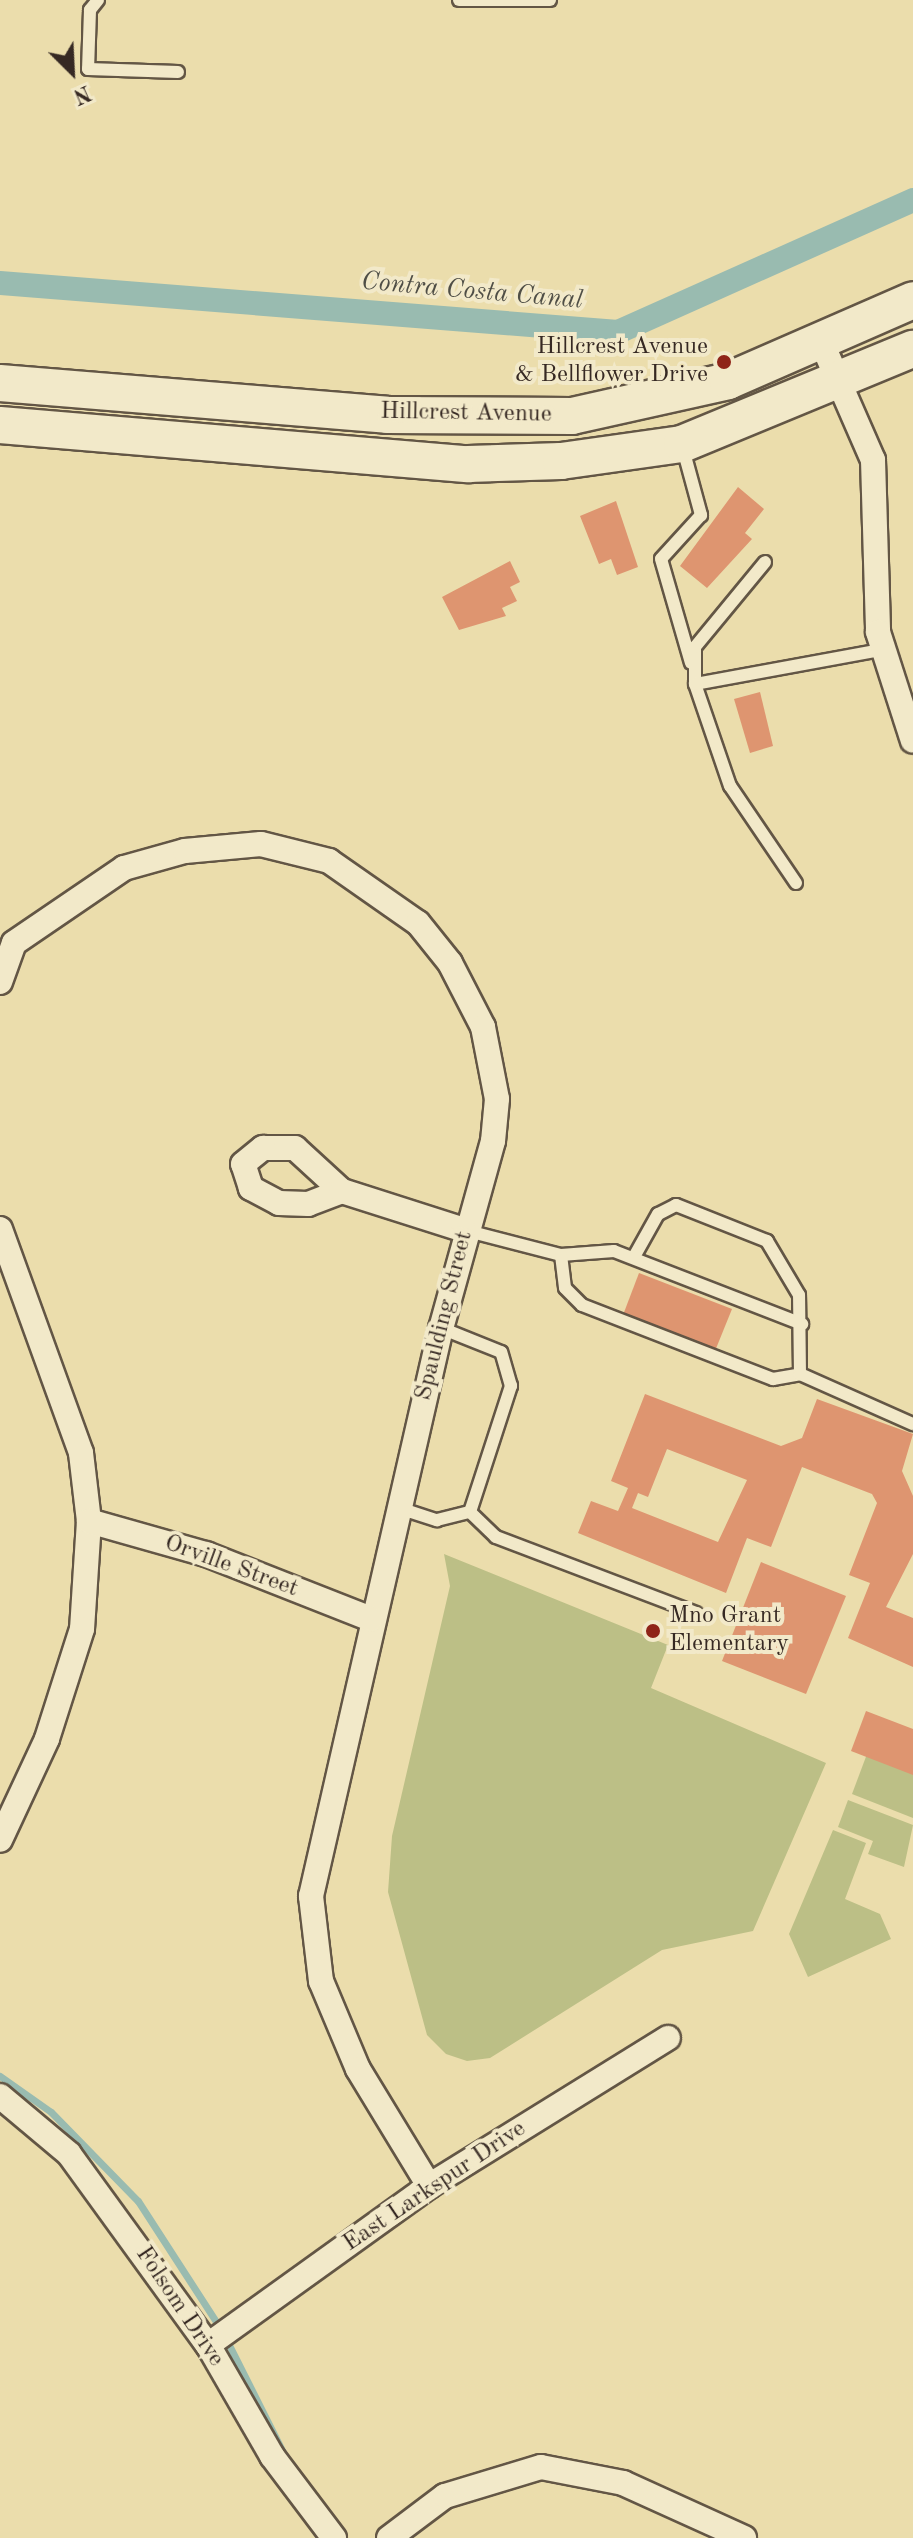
<!DOCTYPE html>
<html>
<head>
<meta charset="utf-8">
<style>
	body { margin:0 }
	#map { position:relative; width:913px; height:2538px; overflow:hidden; background:#ebddac; font-family:"Old Standard TT",serif }
	div>[style] { position:absolute }
	[style*='--x'] { left:calc(var(--x)*1px); top:calc(var(--y)*1px); width:calc(var(--w)*1px); rotate:calc(var(--a)*1deg) }
	.green>* { inset:0; background:#bcbf86 }
	.stream>* { height:7px; margin:-3.5px; padding:0 3.5px; transform-origin:3.5px; border-radius:3.5px; background:#99bbb0 }
	.canal>* { height:24px; margin:-12px; padding:0 12px; transform-origin:12px; border-radius:12px; background:#99bbb0 }
	.building>* { inset:0; background:#de9570 }
	.roads { filter:drop-shadow(2px 0 #635645) drop-shadow(-2px 0 #635645) drop-shadow(0 2px #635645) drop-shadow(0 -2px #635645) }
	.lane>* { height:12px; margin:-6px; padding:0 6px; transform-origin:6px; border-radius:6px; background:#f2e9c9 }
	.street>* { height:24px; margin:-12px; padding:0 12px; transform-origin:12px; border-radius:12px; background:#f2e9c9 }
	.secondary>* { height:36px; margin:-18px; padding:0 18px; transform-origin:18px; border-radius:18px; background:#f2e9c9 }
	.dots>* { width:22px; height:22px; translate:-50% -50%; box-sizing:border-box; border:4px solid #f2e9c9; border-radius:50% }
	span { translate:-50% -50%; white-space:nowrap; text-align:center; line-height:1.15; -webkit-text-stroke:8px #f2e9c9; paint-order:stroke }
	.poi-label { font-size:24px; color:#362923 }
	.right { translate:-100% -50%; text-align:right }
	.left { translate:0 -50%; text-align:left }
	.street-label { font-size:24px; color:#362923 }
	.water-label { font-size:26px; color:#4f4e46; font-style:italic }
	.north { position:absolute; left:32px; top:32px; width:80px; height:80px; -webkit-text-stroke:6px #f2e9c9; paint-order:stroke; rotate:156deg; font-size:22px; font-weight:700; line-height:32px; text-align:center; color:#362923 }
	.north::after { content:''; display:block; margin:auto; width:28px; height:36px; background:#362923; clip-path:polygon(50% 0,100% 100%,50% 72%,0 100%) }
</style>
</head>
<body>
<div id="map">
	<div class="green">
		<div style="clip-path:polygon(444px 1554px,668px 1645px,651px 1688px,826px 1763px,753px 1931px,662px 1950px,490px 2058px,467px 2061px,446px 2054px,427px 2035px,388px 1892px,392px 1836px,450px 1586px)"></div>
		<div style="clip-path:polygon(867px 1754px,913px 1772px,913px 1818px,852px 1794px)"></div>
		<div style="clip-path:polygon(848px 1800px,913px 1825px,904px 1867px,868px 1854px,873px 1841px,838px 1827px)"></div>
		<div style="clip-path:polygon(833px 1830px,866px 1843px,845px 1899px,880px 1914px,891px 1939px,808px 1977px,789px 1934px)"></div>
	</div>
	<div class="stream">
		<div style="--x:0;--y:2076;--w:62;--a:35.2"></div>
		<div style="--x:51;--y:2112;--w:124;--a:45.7"></div>
		<div style="--x:138;--y:2201;--w:155;--a:57.1"></div>
		<div style="--x:222;--y:2331;--w:140;--a:63.3"></div>
	</div>
	<div class="canal">
		<div style="--x:0;--y:283;--w:620;--a:4.53"></div>
		<div style="--x:618;--y:332;--w:323;--a:-24.1"></div>
	</div>
	<div class="building">
		<div style="clip-path:polygon(738px 487px,764px 509px,745px 533px,752px 539px,707px 588px,680px 566px)"></div>
		<div style="clip-path:polygon(616px 501px,638px 567px,617px 575px,611px 559px,599px 564px,580px 516px)"></div>
		<div style="clip-path:polygon(510px 561px,520px 582px,510px 587px,517px 601px,502px 608px,506px 616px,459px 630px,442px 597px)"></div>
		<div style="clip-path:polygon(760px 692px,773px 746px,750px 753px,734px 699px)"></div>
		<div style="clip-path:polygon(639px 1273px,732px 1309px,715px 1351px,623px 1315px)"></div>
		<div style="clip-path:polygon(evenodd,645px 1394px,781px 1446px,802px 1438px,817px 1399px,913px 1434px,902px 1471px,913px 1496px,913px 1554px,886px 1607px,913px 1618px,913px 1667px,848px 1638px,870px 1583px,849px 1575px,877px 1503px,872px 1494px,802px 1467px,771px 1547px,747px 1538px,726px 1593px,578px 1533px,591px 1501px,618px 1511px,628px 1488px,611px 1481px,645px 1394px,667px 1449px,747px 1480px,718px 1542px,632px 1508px,638px 1493px,648px 1497px,667px 1449px)"></div>
		<div style="clip-path:polygon(761px 1562px,846px 1596px,806px 1694px,722px 1661px)"></div>
		<div style="clip-path:polygon(866px 1711px,913px 1729px,913px 1775px,851px 1751px)"></div>
	</div>
	<div class="roads">
		<div class="lane">
			<div style="--x:98;--y:0;--w:13;--a:129"></div>
			<div style="--x:90;--y:10;--w:59;--a:91.9"></div>
			<div style="--x:88;--y:69;--w:90;--a:1.9"></div>
			<div style="--x:459;--y:0;--w:91;--a:0"></div>
			<div style="--x:682;--y:445;--w:73;--a:74.8"></div>
			<div style="--x:701;--y:515;--w:59;--a:132.3"></div>
			<div style="--x:661;--y:559;--w:108;--a:73.9"></div>
			<div style="--x:695;--y:684;--w:37;--a:-90"></div>
			<div style="--x:695;--y:647;--w:110;--a:-50.5"></div>
			<div style="--x:796;--y:883;--w:117;--a:-124.2"></div>
			<div style="--x:730;--y:786;--w:108;--a:-108.9"></div>
			<div style="--x:695;--y:684;--w:189;--a:-10.4"></div>
			<div style="--x:464;--y:1230;--w:100;--a:14.5"></div>
			<div style="--x:561;--y:1255;--w:53;--a:-4.3"></div>
			<div style="--x:614;--y:1251;--w:202;--a:21.2"></div>
			<div style="--x:561;--y:1255;--w:33;--a:83"></div>
			<div style="--x:565;--y:1288;--w:24;--a:45"></div>
			<div style="--x:582;--y:1305;--w:205;--a:21.2"></div>
			<div style="--x:773;--y:1379;--w:27;--a:-10"></div>
			<div style="--x:800;--y:1374;--w:79;--a:-90.7"></div>
			<div style="--x:799;--y:1295;--w:63;--a:-120.7"></div>
			<div style="--x:767;--y:1241;--w:98;--a:-158.4"></div>
			<div style="--x:676;--y:1205;--w:20;--a:153"></div>
			<div style="--x:658;--y:1214;--w:49;--a:119.2"></div>
			<div style="--x:800;--y:1374;--w:124;--a:23.9"></div>
			<div style="--x:399;--y:1508;--w:40;--a:18"></div>
			<div style="--x:437;--y:1520;--w:34;--a:-14"></div>
			<div style="--x:470;--y:1512;--w:133;--a:-72"></div>
			<div style="--x:511;--y:1386;--w:35;--a:-106"></div>
			<div style="--x:501;--y:1352;--w:65;--a:-158.2"></div>
			<div style="--x:470;--y:1512;--w:36;--a:44"></div>
			<div style="--x:496;--y:1537;--w:214;--a:20.8"></div>
		</div>
		<div class="street">
			<div style="--x:821;--y:341;--w:130;--a:66.4"></div>
			<div style="--x:873;--y:460;--w:172;--a:88.3"></div>
			<div style="--x:878;--y:632;--w:114;--a:72.2"></div>
			<div style="--x:0;--y:982;--w:41;--a:-70.3"></div>
			<div style="--x:14;--y:943;--w:133;--a:-34.3"></div>
			<div style="--x:124;--y:868;--w:63;--a:-15.6"></div>
			<div style="--x:185;--y:851;--w:76;--a:-5.3"></div>
			<div style="--x:261;--y:844;--w:70;--a:14"></div>
			<div style="--x:329;--y:861;--w:108;--a:34.9"></div>
			<div style="--x:418;--y:923;--w:51;--a:51.3"></div>
			<div style="--x:450;--y:963;--w:72;--a:62.7"></div>
			<div style="--x:483;--y:1027;--w:73;--a:79"></div>
			<div style="--x:497;--y:1099;--w:42;--a:95.4"></div>
			<div style="--x:493;--y:1141;--w:194;--a:105.5"></div>
			<div style="--x:441;--y:1328;--w:583;--a:102.89"></div>
			<div style="--x:311;--y:1896;--w:86;--a:83.3"></div>
			<div style="--x:321;--y:1981;--w:95;--a:67.2"></div>
			<div style="--x:358;--y:2069;--w:137;--a:58.7"></div>
			<div style="--x:263;--y:1148;--w:32;--a:0"></div>
			<div style="--x:295;--y:1148;--w:64;--a:42.5"></div>
			<div style="--x:342;--y:1191;--w:36;--a:159"></div>
			<div style="--x:308;--y:1204;--w:29;--a:-178"></div>
			<div style="--x:279;--y:1203;--w:32;--a:-152"></div>
			<div style="--x:251;--y:1188;--w:25;--a:-108"></div>
			<div style="--x:243;--y:1164;--w:26;--a:-39"></div>
			<div style="--x:342;--y:1191;--w:128;--a:17.7"></div>
			<div style="--x:0;--y:1229;--w:238;--a:70.1"></div>
			<div style="--x:81;--y:1453;--w:68;--a:83.3"></div>
			<div style="--x:89;--y:1521;--w:108;--a:93.7"></div>
			<div style="--x:82;--y:1629;--w:115;--a:107.7"></div>
			<div style="--x:47;--y:1739;--w:111;--a:115"></div>
			<div style="--x:89;--y:1521;--w:122;--a:15.8"></div>
			<div style="--x:206;--y:1554;--w:177;--a:21.5"></div>
			<div style="--x:0;--y:2096;--w:90;--a:40"></div>
			<div style="--x:69;--y:2154;--w:236;--a:54"></div>
			<div style="--x:208;--y:2345;--w:128;--a:60"></div>
			<div style="--x:272;--y:2456;--w:103;--a:52.9"></div>
			<div style="--x:208;--y:2345;--w:272;--a:-35.7"></div>
			<div style="--x:429;--y:2186;--w:281;--a:-31.8"></div>
			<div style="--x:389;--y:2538;--w:70;--a:-36.9"></div>
			<div style="--x:445;--y:2496;--w:100;--a:-16.8"></div>
			<div style="--x:541;--y:2467;--w:84;--a:11"></div>
			<div style="--x:623;--y:2483;--w:133;--a:24.4"></div>
		</div>
		<div class="secondary">
			<div style="--x:0;--y:383;--w:388;--a:4.7"></div>
			<div style="--x:387;--y:415;--w:185;--a:0.3"></div>
			<div style="--x:572;--y:416;--w:160;--a:-12.6"></div>
			<div style="--x:728;--y:381;--w:202;--a:-23.6"></div>
			<div style="--x:0;--y:425;--w:470;--a:4.8"></div>
			<div style="--x:468;--y:464;--w:93;--a:-1.8"></div>
			<div style="--x:561;--y:461;--w:122;--a:-8"></div>
			<div style="--x:682;--y:444;--w:250;--a:-22.4"></div>
		</div>
	</div>
	<div class="dots">
		<div style="left:724px;top:362px;background:#8f2418"></div>
		<div style="left:653px;top:1631px;background:#8f2418"></div>
	</div>
	<div class="poi-label">
		<span class="right" style="left:708px;top:362px">Hillcrest Avenue<br>&amp; Bellflower Drive</span>
		<span class="left" style="left:669px;top:1631px">Mno Grant<br>Elementary</span>
	</div>
	<div class="street-label">
		<span style="left:466px;top:414px;rotate:1deg">Hillcrest Avenue</span>
		<span style="left:445px;top:1316px;rotate:-76deg">Spaulding Street</span>
		<span style="left:231px;top:1567px;rotate:20deg">Orville Street</span>
		<span style="left:435px;top:2187px;rotate:-34deg">East Larkspur Drive</span>
		<span style="left:179px;top:2307px;rotate:56deg">Folsom Drive</span>
	</div>
	<div class="water-label">
		<span style="left:472px;top:292px;rotate:5deg">Contra Costa Canal</span>
	</div>
	<div class="north">N</div>
</div>
</body>
</html>
